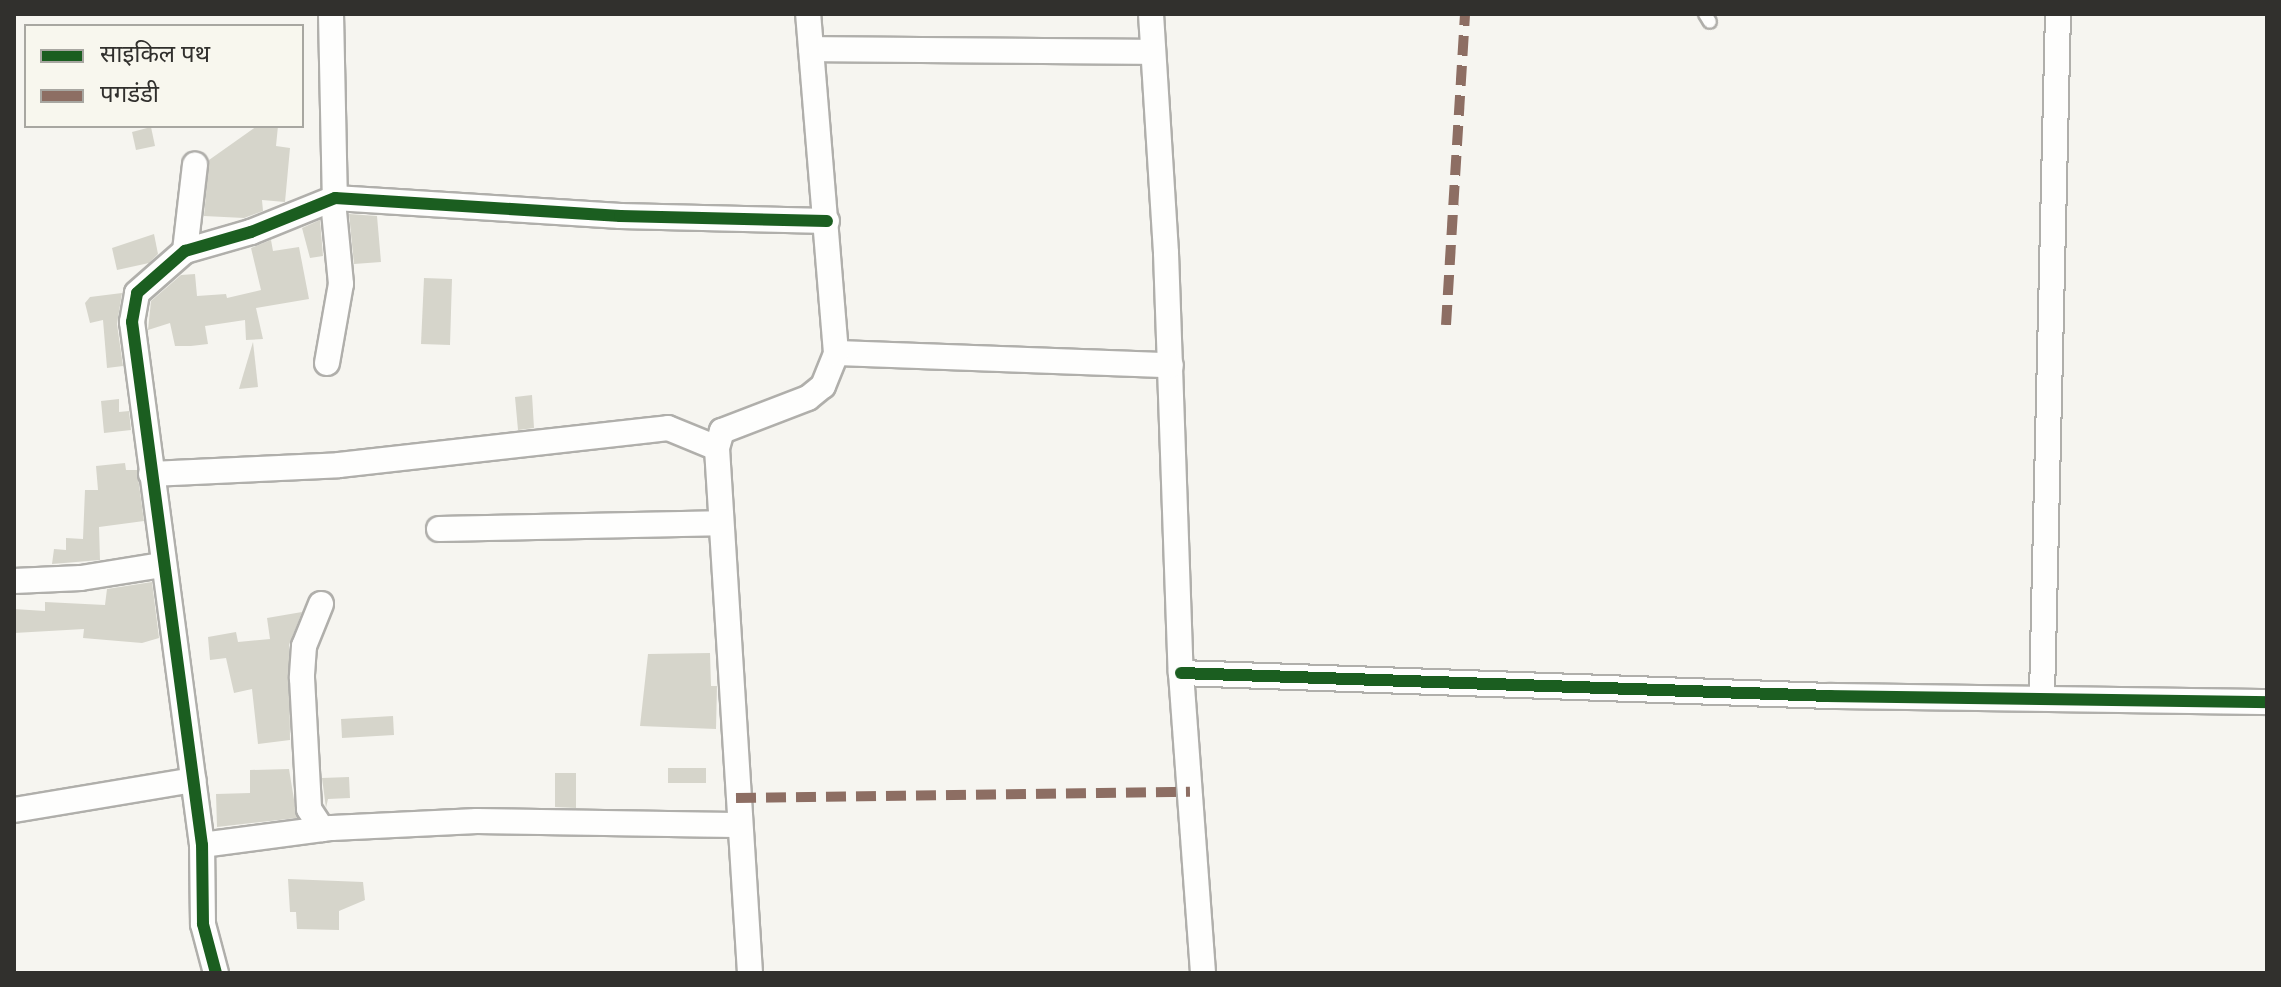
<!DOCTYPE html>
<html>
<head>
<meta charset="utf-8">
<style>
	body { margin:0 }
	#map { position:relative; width:2281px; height:987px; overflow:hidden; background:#f6f5f0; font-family:Roboto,"Noto Sans Devanagari",sans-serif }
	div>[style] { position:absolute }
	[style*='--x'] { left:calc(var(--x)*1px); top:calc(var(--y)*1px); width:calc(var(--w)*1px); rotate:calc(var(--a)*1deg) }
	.building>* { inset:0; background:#d6d5cb }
	.roads { filter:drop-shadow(2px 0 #b0afab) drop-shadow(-2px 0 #b0afab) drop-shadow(0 2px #b0afab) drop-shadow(0 -2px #b0afab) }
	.lane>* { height:12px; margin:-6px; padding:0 6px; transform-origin:6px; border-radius:6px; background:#fefefd }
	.street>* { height:24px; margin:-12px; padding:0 12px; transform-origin:12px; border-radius:12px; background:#fefefd }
	.quiet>* { height:10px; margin-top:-5px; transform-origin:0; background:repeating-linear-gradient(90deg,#8d6e63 0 20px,transparent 0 30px) }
	.cycleway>* { height:12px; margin:-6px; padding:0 6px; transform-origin:6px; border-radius:6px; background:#1b5e20 }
	span { translate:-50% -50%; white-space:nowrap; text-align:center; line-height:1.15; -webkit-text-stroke:6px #f8f7ee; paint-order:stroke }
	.frame { position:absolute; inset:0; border:16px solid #31302d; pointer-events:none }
	.legend { position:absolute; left:24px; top:24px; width:280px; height:104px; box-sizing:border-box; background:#f8f7ee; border:2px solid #a8a7a1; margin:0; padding:10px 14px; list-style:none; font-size:24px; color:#31302d }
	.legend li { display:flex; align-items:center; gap:16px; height:40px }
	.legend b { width:40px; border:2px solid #a8a7a1 }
</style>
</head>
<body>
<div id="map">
	<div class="building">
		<div style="clip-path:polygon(257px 126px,278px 126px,276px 146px,290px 148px,285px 202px,262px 200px,263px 211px,244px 218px,204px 216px,209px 160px)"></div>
		<div style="clip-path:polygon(151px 127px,155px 146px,136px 150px,132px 132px)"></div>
		<div style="clip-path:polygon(349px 214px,377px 216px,381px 262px,354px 264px)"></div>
		<div style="clip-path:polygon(320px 220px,323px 256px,310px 258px,302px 228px)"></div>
		<div style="clip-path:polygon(154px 234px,158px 254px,149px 263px,117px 270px,112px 248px)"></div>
		<div style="clip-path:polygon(271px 240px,273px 251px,299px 247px,309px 299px,256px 308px,263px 339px,246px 340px,245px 320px,205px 326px,208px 344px,191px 346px,175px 346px,170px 323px,148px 330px,151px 301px,181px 275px,195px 274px,197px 296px,226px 294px,227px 298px,261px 290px,251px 248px)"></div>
		<div style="clip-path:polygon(424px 278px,452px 279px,450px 345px,421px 344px)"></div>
		<div style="clip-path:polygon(122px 293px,117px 324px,123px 366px,107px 368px,103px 320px,90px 323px,85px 303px,90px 297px)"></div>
		<div style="clip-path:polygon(253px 342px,258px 387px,239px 389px)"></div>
		<div style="clip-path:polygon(532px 395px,534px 428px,518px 430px,515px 397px)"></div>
		<div style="clip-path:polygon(119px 399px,119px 412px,129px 411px,131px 430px,104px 433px,101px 401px)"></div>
		<div style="clip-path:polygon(125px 463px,126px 470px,137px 470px,144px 521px,99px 527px,100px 560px,52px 564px,54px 549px,66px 550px,66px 538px,83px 539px,85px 490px,98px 490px,96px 466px)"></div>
		<div style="clip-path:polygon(152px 582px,159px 638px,142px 643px,83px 638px,84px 629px,14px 633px,14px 609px,45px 611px,45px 602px,105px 605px,107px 589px)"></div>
		<div style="clip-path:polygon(302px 612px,289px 645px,290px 740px,258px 744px,252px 689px,234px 693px,226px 658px,210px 660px,208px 637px,236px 632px,238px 642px,270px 639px,267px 618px)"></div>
		<div style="clip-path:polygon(710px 653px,711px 686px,717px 686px,716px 729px,640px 726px,648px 654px)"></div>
		<div style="clip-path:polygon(393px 716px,394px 735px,342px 738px,341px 719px)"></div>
		<div style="clip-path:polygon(668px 768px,706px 768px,706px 783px,668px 783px)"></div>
		<div style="clip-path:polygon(289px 769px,297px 818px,217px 827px,216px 794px,250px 793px,250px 770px)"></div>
		<div style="clip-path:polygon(555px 773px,576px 773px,576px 808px,555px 807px)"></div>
		<div style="clip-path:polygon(349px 777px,350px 798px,328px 799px,326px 808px,322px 778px)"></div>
		<div style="clip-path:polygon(288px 879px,363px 882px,365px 900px,339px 911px,339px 930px,297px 929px,296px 912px,290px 912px)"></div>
	</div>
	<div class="roads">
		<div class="lane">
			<div style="--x:1705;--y:14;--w:9;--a:58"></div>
		</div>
		<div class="street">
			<div style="--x:331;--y:14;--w:184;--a:88.8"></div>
			<div style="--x:1151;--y:14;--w:239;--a:86.4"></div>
			<div style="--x:1166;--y:253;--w:420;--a:88"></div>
			<div style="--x:1181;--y:673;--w:301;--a:85.8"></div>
			<div style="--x:811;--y:49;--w:342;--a:0.5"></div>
			<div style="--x:185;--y:251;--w:87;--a:-83.4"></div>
			<div style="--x:836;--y:353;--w:335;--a:2.1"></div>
			<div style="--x:327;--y:363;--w:80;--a:-80"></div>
			<div style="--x:341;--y:284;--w:83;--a:-95.5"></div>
			<div style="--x:151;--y:474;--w:188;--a:-2.7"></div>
			<div style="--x:339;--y:465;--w:331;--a:-6.4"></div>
			<div style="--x:668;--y:428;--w:53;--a:22.2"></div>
			<div style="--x:439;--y:529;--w:279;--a:-1.2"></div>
			<div style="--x:14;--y:581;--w:67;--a:-2.6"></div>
			<div style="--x:81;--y:578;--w:81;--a:-9.2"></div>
			<div style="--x:321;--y:604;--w:45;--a:112"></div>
			<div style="--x:304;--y:646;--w:32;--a:94"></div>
			<div style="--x:302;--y:678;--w:131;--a:86.9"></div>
			<div style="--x:309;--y:809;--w:24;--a:57"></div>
			<div style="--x:1181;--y:673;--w:650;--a:2.03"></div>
			<div style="--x:1831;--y:696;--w:436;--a:0.8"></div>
			<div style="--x:2042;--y:696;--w:682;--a:-88.66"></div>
			<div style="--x:14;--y:810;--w:182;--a:-9.5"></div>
			<div style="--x:202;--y:845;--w:131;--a:-7.5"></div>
			<div style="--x:332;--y:828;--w:145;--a:-2.8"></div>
			<div style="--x:477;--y:821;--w:260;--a:0.9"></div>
			<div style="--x:216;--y:973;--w:51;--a:-104.9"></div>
			<div style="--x:203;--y:924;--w:79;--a:-90.7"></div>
			<div style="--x:202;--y:845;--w:528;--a:-97.62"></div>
			<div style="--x:132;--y:322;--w:29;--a:-80"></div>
			<div style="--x:137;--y:293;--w:64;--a:-41.2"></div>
			<div style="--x:185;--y:251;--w:69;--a:-16.1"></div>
			<div style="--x:251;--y:232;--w:91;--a:-22"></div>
			<div style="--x:335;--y:198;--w:286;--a:3.6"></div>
			<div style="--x:620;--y:216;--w:207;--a:1.4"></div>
			<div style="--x:750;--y:973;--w:526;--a:-93.6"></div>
			<div style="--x:717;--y:448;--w:18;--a:-74"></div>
			<div style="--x:722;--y:431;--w:92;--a:-21"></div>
			<div style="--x:808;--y:398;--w:19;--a:-39"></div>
			<div style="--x:823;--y:386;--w:35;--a:-68"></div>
			<div style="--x:836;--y:353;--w:340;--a:-94.7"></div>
		</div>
	</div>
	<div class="quiet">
		<div style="--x:1446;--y:325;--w:312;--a:-86.5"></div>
		<div style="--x:736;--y:798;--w:454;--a:-0.8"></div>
	</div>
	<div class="cycleway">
		<div style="--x:1181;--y:673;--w:650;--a:2.03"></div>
		<div style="--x:1831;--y:696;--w:436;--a:0.8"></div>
		<div style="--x:216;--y:973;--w:51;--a:-104.9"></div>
		<div style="--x:203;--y:924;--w:79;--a:-90.7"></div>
		<div style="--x:202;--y:845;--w:528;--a:-97.62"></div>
		<div style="--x:132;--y:322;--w:29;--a:-80"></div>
		<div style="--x:137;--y:293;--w:64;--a:-41.2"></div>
		<div style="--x:185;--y:251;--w:69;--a:-16.1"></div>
		<div style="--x:251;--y:232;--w:91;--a:-22"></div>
		<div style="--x:335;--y:198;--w:286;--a:3.6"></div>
		<div style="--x:620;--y:216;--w:207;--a:1.4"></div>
	</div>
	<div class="frame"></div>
	<ul class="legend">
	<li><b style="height:10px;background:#1b5e20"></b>साइकिल पथ</li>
	<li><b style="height:10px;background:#8d6e63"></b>पगडंडी</li>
	</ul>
</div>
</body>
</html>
